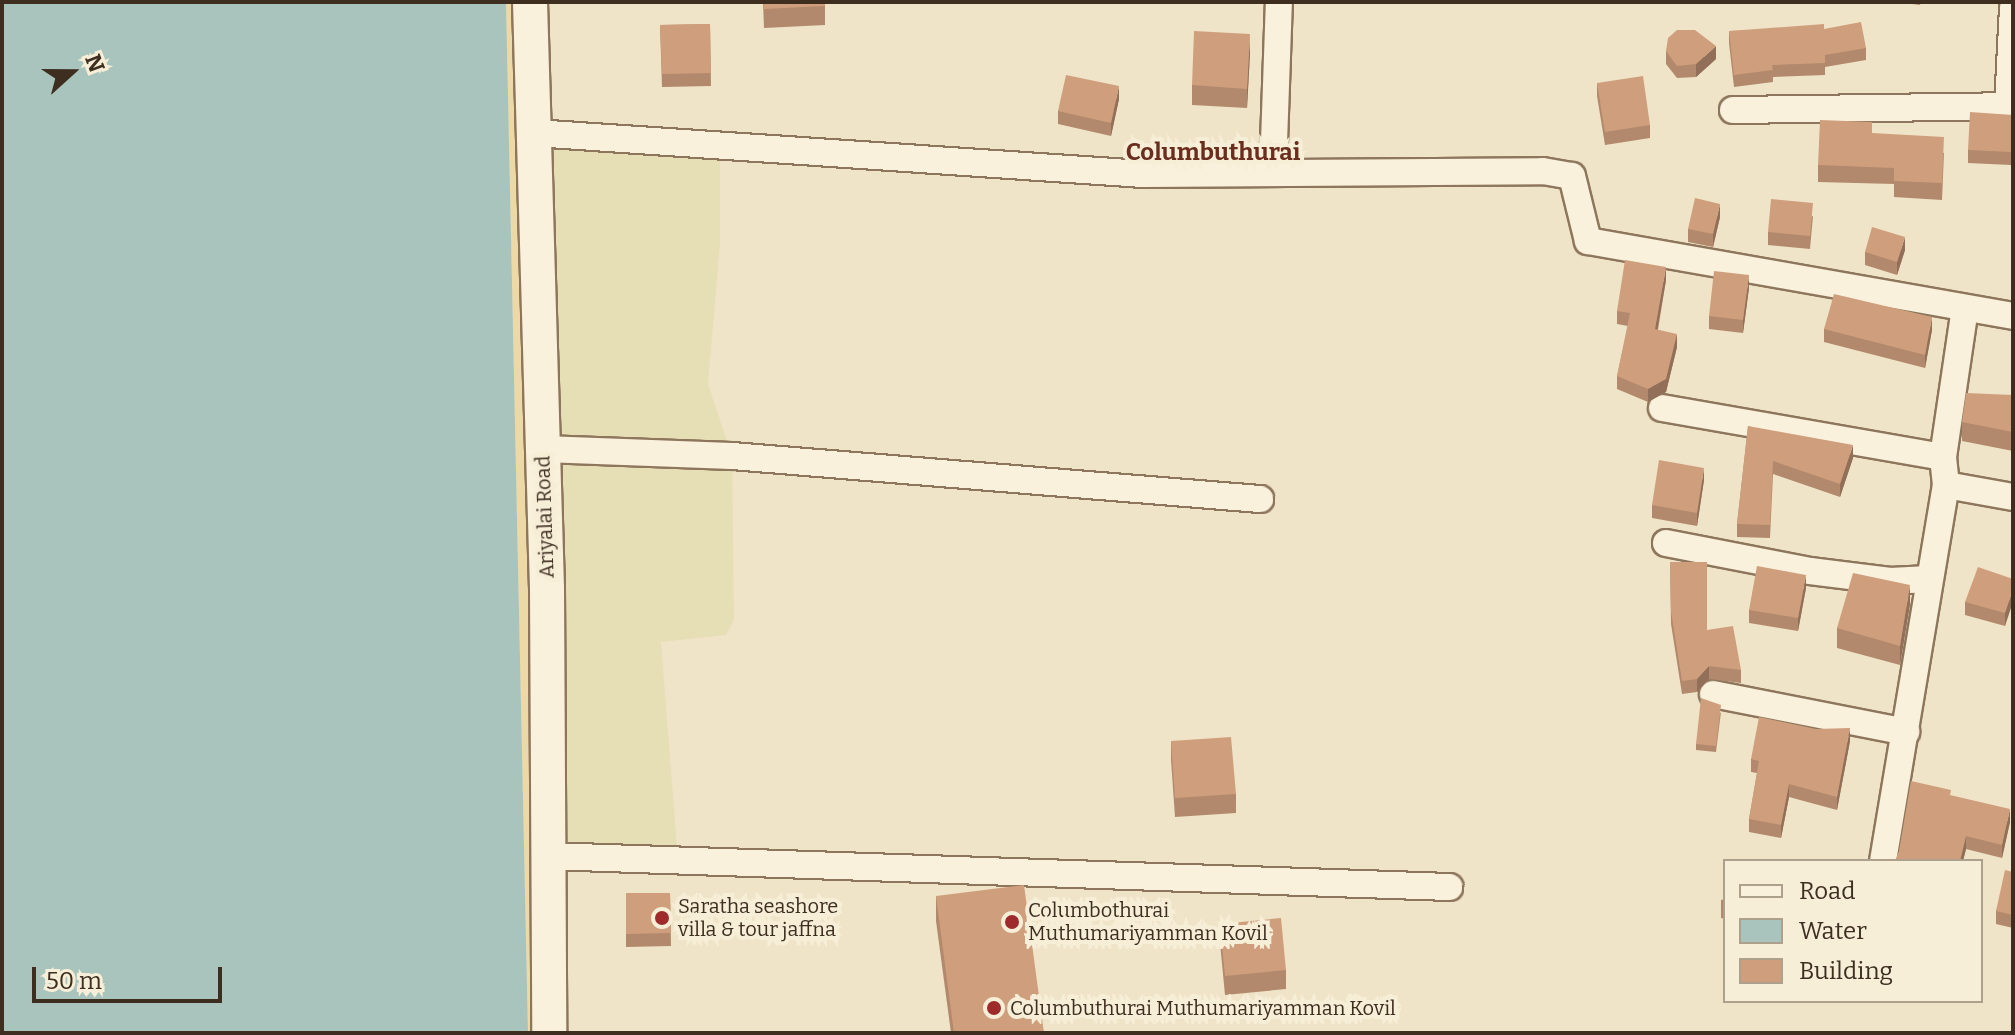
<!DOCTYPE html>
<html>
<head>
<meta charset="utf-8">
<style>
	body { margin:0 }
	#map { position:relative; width:2015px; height:1035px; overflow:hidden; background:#f0e4c8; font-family:Bitter,serif }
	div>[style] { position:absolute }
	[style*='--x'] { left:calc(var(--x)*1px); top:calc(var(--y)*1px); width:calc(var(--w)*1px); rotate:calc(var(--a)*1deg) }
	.farmland>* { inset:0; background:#e6deb5 }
	.sand>* { inset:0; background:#ecd9a5 }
	.water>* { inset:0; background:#a9c4bc }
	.roads { filter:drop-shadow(2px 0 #8d765c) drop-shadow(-2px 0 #8d765c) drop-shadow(0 2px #8d765c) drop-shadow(0 -2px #8d765c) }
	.minor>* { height:26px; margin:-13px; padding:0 13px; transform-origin:13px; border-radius:13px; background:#faf1dc }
	.tertiary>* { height:34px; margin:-17px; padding:0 17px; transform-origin:17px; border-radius:17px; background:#faf1dc }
	.wall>* { inset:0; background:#b2896c }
	.shaded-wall>* { inset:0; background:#916f58 }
	.building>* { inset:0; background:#cf9f7d }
	.dots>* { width:22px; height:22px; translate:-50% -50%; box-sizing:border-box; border:4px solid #f7eed8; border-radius:50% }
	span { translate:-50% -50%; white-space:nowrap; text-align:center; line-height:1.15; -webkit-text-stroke:8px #f7eed8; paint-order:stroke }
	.street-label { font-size:20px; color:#3d2e20 }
	.poi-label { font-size:20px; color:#3d2e20 }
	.left { translate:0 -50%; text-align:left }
	.quarter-label { font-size:24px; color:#6b2e1e; font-weight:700 }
	.frame { position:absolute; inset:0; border:4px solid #3d2e20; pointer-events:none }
	.legend { position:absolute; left:1723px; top:859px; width:260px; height:144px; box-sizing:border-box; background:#f7eed8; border:2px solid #ada18e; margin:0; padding:10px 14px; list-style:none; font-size:24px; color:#3d2e20 }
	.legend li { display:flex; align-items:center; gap:16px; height:40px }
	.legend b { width:40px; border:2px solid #ada18e }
	.north { position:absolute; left:32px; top:32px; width:80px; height:80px; -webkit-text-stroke:6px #f7eed8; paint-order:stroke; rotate:69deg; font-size:22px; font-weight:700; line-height:32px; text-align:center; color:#3d2e20 }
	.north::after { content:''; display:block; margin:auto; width:28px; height:36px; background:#3d2e20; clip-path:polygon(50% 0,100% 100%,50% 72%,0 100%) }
	.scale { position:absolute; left:32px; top:967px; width:190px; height:36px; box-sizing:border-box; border:4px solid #3d2e20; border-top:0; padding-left:10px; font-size:24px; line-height:28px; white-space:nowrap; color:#3d2e20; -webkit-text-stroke:6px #f7eed8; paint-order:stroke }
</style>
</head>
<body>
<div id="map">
	<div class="farmland">
		<div style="clip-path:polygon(534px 133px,720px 146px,720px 243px,708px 384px,732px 456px,734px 620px,726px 635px,661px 642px,678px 860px,548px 856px)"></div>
	</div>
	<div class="sand">
		<div style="clip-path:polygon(506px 2px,536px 2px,546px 1033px,528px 1033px)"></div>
	</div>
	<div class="water">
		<div style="clip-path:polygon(2px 2px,506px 2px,528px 1033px,2px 1033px)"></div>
	</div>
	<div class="roads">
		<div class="minor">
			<div style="--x:1733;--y:110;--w:275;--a:-0.8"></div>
			<div style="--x:2008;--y:106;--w:98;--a:-87.1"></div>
			<div style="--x:534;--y:133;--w:611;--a:3.85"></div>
			<div style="--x:1144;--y:174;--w:399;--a:-0.4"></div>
			<div style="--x:1543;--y:171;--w:29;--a:10"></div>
			<div style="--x:1572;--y:176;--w:67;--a:76.2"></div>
			<div style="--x:1588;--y:241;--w:432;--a:10"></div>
			<div style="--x:1273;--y:171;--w:169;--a:-88"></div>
			<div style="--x:1965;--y:308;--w:151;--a:98.4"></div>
			<div style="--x:1943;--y:457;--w:28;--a:84"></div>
			<div style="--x:1946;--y:485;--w:68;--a:10.2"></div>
			<div style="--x:1662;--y:408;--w:285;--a:9.9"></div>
			<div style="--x:543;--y:449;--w:189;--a:2.1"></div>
			<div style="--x:732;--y:456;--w:530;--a:4.66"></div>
			<div style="--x:1666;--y:543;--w:147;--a:11"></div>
			<div style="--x:1810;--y:571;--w:81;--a:7.1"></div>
			<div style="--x:1890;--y:581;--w:39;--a:-3"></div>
			<div style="--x:1713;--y:694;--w:197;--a:11.1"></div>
			<div style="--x:548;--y:856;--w:902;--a:1.97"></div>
			<div style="--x:1883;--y:861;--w:381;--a:-80.5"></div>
		</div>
		<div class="tertiary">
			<div style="--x:530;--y:2;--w:587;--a:88.34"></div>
			<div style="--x:547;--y:589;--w:444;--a:89.7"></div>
		</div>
	</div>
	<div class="wall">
		<div style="clip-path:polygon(763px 2px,825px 2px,825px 25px,764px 28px)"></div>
		<div style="clip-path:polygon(1895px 2px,1921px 2px,1920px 5px)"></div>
		<div style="clip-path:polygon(710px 24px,711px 86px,662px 87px,660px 25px)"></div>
		<div style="clip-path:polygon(1824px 29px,1866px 48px,1866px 60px,1825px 67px,1825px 75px,1773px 77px,1773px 82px,1734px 87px,1729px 43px,1729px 31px)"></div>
		<div style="clip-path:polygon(1666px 51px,1716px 59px,1696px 77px,1677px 78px,1666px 64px)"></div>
		<div style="clip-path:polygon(1250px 53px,1247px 108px,1192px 105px,1192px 85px)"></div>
		<div style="clip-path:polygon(1597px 83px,1650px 125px,1650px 138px,1605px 145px,1597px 96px)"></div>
		<div style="clip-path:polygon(1119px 99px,1111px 136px,1058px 124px,1058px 111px)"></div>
		<div style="clip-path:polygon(2013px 115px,2011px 165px,1968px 163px,1968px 150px)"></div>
		<div style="clip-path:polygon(1872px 133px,1944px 153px,1942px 200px,1894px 197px,1894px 184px,1818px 182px,1818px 165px)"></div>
		<div style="clip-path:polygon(1813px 216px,1810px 249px,1768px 245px,1768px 232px)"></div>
		<div style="clip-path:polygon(1720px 217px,1713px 247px,1688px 242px,1688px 229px)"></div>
		<div style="clip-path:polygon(1905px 250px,1897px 275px,1865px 265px,1865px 252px)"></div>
		<div style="clip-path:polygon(1666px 280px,1658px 330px,1677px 347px,1666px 392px,1648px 402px,1617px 389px,1617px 376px,1628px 326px,1617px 324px,1617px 311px)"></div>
		<div style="clip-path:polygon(1749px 288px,1743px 333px,1709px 329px,1709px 316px)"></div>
		<div style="clip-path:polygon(1824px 329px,1932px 330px,1925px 368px,1824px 342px)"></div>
		<div style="clip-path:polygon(2013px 395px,2013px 451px,1962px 441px,1962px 422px)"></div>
		<div style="clip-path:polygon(1748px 426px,1853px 458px,1840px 497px,1773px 474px,1770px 538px,1737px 537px,1737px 524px)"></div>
		<div style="clip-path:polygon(1704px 480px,1697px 526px,1652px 518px,1652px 505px)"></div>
		<div style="clip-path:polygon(1670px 562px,1707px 630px,1741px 670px,1741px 683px,1709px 679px,1697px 692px,1682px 694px,1671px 624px)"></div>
		<div style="clip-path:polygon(2013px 579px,2005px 626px,1965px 615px,1965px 602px)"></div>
		<div style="clip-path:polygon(1806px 588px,1798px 631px,1749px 623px,1749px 610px)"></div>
		<div style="clip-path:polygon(1910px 604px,1900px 665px,1837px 648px,1837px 628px)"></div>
		<div style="clip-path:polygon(1721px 712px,1716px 752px,1696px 750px,1696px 744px)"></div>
		<div style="clip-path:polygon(1171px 741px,1236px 794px,1236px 813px,1175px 817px,1171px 760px)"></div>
		<div style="clip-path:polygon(1850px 741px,1837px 810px,1789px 797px,1781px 838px,1749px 832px,1749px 819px,1757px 773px,1751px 772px,1751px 759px)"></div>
		<div style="clip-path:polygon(1951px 796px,2010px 822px,2002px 858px,1966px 849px,1963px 861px,1895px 861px)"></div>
		<div style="clip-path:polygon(2013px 872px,2013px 928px,1996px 924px,1996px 911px)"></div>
		<div style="clip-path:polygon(626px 893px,670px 893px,671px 946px,626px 947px)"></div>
		<div style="clip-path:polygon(936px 896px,1044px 1033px,951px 1033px,936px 921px)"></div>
		<div style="clip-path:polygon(1725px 899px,1725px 919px,1721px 918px,1721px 900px)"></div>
		<div style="clip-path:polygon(1220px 924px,1286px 970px,1286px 989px,1225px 995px,1220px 943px)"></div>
	</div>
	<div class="shaded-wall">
		<div style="clip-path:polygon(1250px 34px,1250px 53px,1247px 108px,1247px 89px)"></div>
		<div style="clip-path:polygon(1716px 46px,1716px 59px,1696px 77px,1696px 64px)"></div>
		<div style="clip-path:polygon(1119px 86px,1119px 99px,1111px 136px,1111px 123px)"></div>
		<div style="clip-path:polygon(1720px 204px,1720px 217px,1713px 247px,1713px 234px)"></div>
		<div style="clip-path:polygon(1905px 237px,1905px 250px,1897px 275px,1897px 262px)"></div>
		<div style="clip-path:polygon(1666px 267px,1666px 280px,1655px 342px,1655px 329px)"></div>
		<div style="clip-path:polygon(1749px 275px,1749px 288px,1743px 333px,1743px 320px)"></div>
		<div style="clip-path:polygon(1932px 317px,1932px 330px,1925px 368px,1925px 355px)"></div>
		<div style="clip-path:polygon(1677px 334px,1677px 347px,1666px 392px,1648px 402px,1648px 389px)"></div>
		<div style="clip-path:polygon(1853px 445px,1853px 458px,1840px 497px,1840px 484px)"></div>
		<div style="clip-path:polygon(1704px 468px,1704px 480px,1697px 526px,1697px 513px)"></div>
		<div style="clip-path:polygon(1806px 575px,1806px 588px,1798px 631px,1798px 618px)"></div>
		<div style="clip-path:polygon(1910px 585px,1910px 604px,1900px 665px,1900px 646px)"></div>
		<div style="clip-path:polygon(2013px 589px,2013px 602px,2005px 626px,2005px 613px)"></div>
		<div style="clip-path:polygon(1709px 666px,1709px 679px,1697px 692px,1697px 679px)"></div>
		<div style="clip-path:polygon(1850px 728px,1850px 741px,1837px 810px,1837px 797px)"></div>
		<div style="clip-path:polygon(1789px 784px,1789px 797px,1781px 838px,1781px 825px)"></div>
		<div style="clip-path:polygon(2010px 809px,2010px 822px,2002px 858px,2002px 845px)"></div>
		<div style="clip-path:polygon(1966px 836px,1966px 849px,1963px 861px,1960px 861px)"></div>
	</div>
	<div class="building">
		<div style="clip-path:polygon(764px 2px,825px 2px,825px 6px,764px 9px)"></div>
		<div style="clip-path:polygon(1861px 22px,1866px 48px,1825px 55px,1825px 63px,1772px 65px,1773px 70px,1734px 75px,1729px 31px,1824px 24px,1824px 29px)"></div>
		<div style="clip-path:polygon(710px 24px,711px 73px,662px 74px,660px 25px)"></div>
		<div style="clip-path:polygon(1677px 30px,1695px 30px,1716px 46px,1696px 64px,1677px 66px,1666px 51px,1668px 38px)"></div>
		<div style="clip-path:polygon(1194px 31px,1250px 34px,1247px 89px,1192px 85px)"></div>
		<div style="clip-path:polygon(1066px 75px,1119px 86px,1111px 123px,1058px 111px)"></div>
		<div style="clip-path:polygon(1643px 76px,1650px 125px,1605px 132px,1597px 83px)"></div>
		<div style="clip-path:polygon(1970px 112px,2013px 115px,2011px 152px,1968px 150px)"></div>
		<div style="clip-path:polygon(1820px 120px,1872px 122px,1872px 133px,1944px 137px,1942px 183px,1894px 181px,1894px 168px,1818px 165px)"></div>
		<div style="clip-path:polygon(1695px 198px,1720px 204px,1713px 234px,1688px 229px)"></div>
		<div style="clip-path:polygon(1771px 199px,1813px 203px,1810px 236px,1768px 232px)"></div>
		<div style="clip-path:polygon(1872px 227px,1905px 237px,1897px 262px,1865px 252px)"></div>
		<div style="clip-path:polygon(1625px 260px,1666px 267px,1655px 329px,1677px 334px,1666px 379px,1648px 389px,1617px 376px,1630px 313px,1617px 311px)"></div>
		<div style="clip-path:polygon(1714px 271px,1749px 275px,1743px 320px,1709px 316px)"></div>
		<div style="clip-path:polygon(1834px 294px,1932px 317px,1925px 355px,1824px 329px)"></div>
		<div style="clip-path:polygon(1966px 393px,2013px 395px,2013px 432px,1962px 422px)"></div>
		<div style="clip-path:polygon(1748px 426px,1853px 445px,1840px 484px,1773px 461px,1770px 525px,1737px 524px)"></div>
		<div style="clip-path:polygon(1659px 460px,1704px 468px,1697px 513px,1652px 505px)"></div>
		<div style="clip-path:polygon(1670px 562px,1707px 562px,1707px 630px,1733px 626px,1741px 670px,1709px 666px,1697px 679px,1682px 681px,1671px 611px)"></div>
		<div style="clip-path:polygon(1757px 566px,1806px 575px,1798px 618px,1749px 610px)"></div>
		<div style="clip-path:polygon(1978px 567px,2013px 579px,2013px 589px,2005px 613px,1965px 602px)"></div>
		<div style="clip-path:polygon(1853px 573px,1910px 585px,1900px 646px,1837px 628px)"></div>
		<div style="clip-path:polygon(1701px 698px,1721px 705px,1716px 746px,1696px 744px)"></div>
		<div style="clip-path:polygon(1759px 717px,1816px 729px,1850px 728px,1837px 797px,1789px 784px,1781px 825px,1749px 819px,1759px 761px,1751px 759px)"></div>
		<div style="clip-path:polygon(1231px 737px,1236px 794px,1175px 798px,1171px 741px)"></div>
		<div style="clip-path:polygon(1911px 781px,1951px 790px,1950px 795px,2010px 809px,2002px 845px,1966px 836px,1960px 861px,1895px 861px,1899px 851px)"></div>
		<div style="clip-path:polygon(2005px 870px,2013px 872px,2013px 915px,1996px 911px)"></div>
		<div style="clip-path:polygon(1024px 885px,1044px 1033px,954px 1033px,936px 896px)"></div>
		<div style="clip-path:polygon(626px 893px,670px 893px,671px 933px,626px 934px)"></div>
		<div style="clip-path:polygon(1281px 918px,1286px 970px,1225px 976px,1220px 924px)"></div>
	</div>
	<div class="dots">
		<div style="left:662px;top:918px;background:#9e2a2b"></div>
		<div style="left:1012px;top:922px;background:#9e2a2b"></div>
		<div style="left:994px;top:1008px;background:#9e2a2b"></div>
	</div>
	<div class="street-label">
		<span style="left:545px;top:517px;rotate:-92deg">Ariyalai Road</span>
	</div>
	<div class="poi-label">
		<span class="left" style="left:678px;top:918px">Saratha seashore<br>villa &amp; tour jaffna</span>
		<span class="left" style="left:1028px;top:922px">Columbothurai<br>Muthumariyamman Kovil</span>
		<span class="left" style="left:1010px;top:1008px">Columbuthurai Muthumariyamman Kovil</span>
	</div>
	<div class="quarter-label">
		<span style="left:1213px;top:153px">Columbuthurai</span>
	</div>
	<div class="frame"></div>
	<ul class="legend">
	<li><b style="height:10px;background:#faf1dc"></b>Road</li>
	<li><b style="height:22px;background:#a9c4bc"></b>Water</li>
	<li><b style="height:22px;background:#cf9f7d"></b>Building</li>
	</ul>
	<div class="north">N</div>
	<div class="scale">50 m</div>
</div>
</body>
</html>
